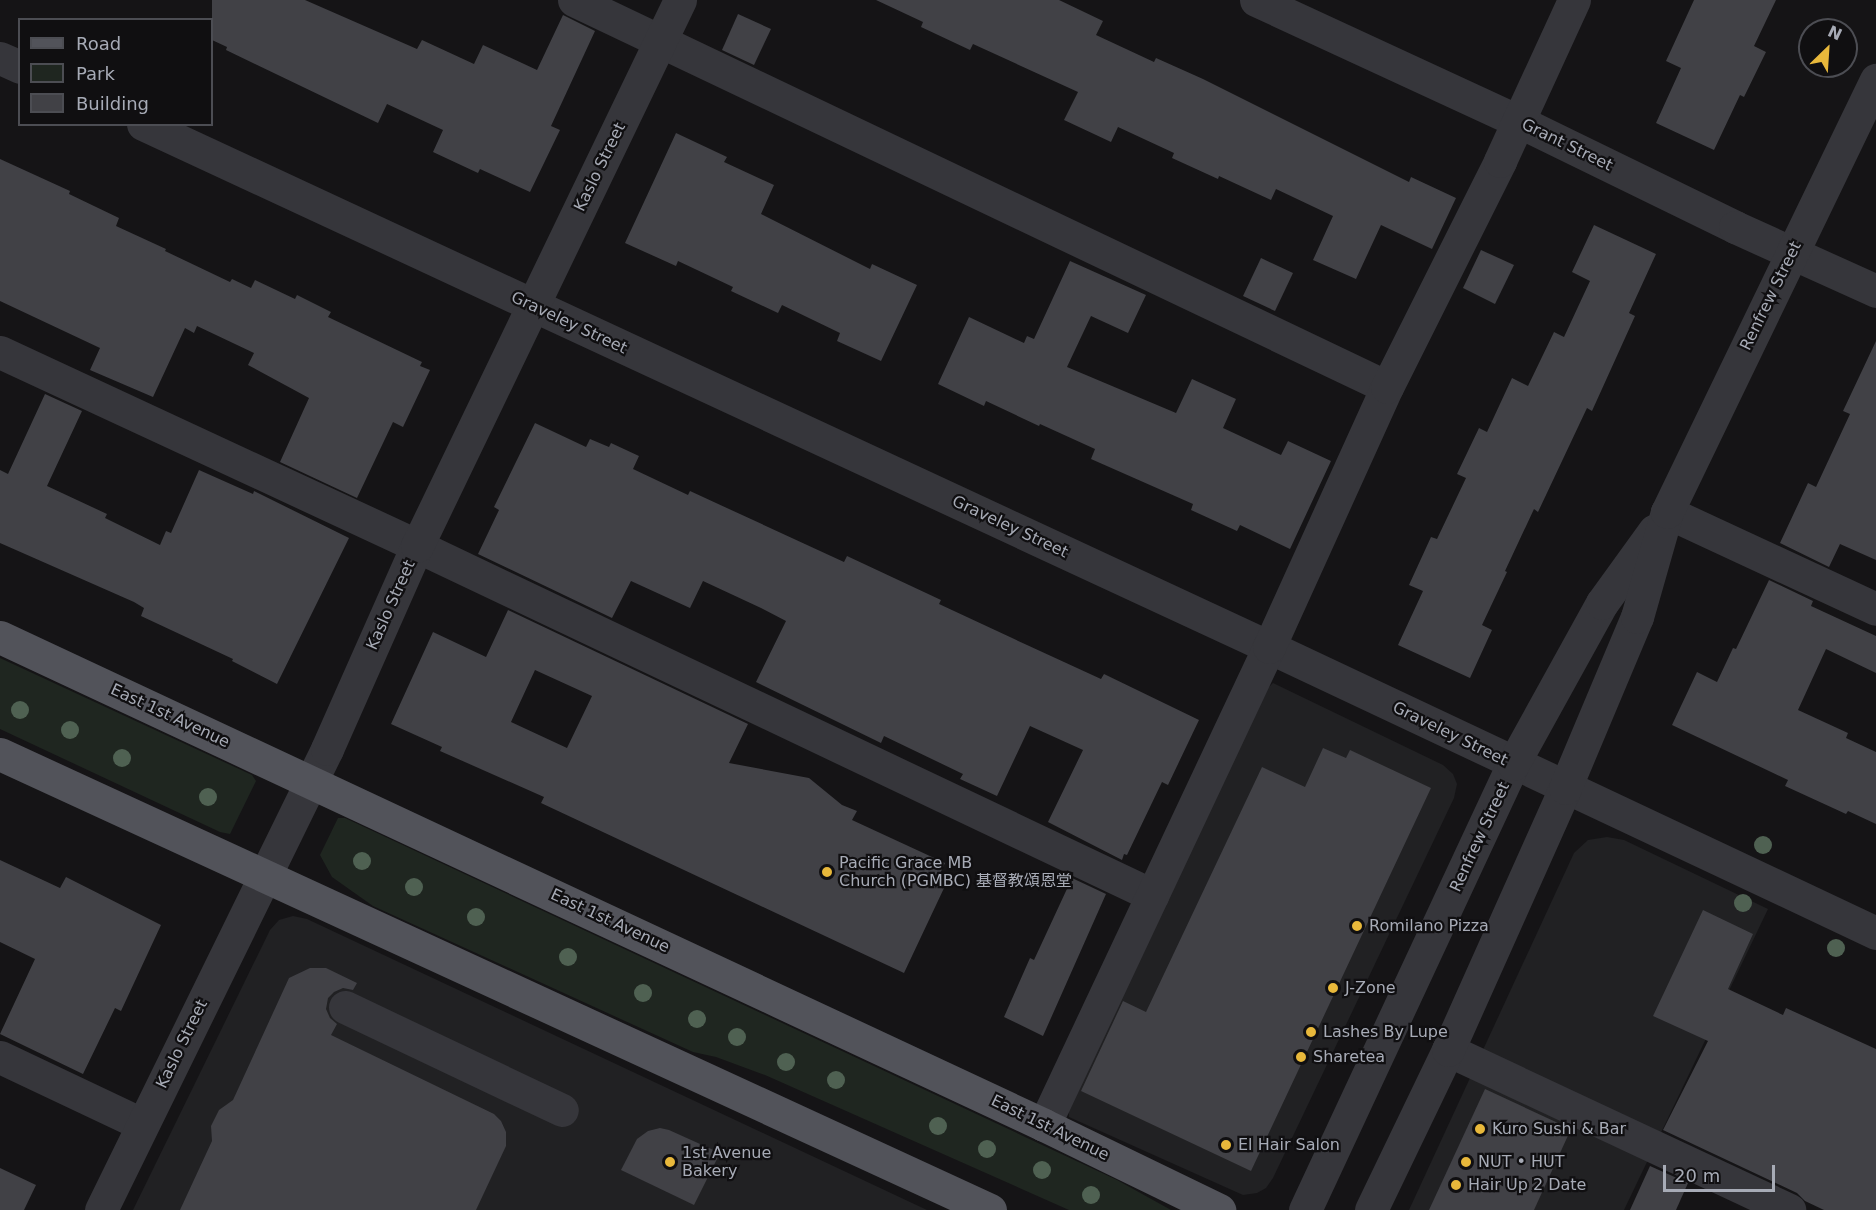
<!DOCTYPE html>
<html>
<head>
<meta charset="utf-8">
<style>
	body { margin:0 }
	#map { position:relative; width:1876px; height:1210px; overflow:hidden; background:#151416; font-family:"DejaVu Sans","Noto Sans SC",sans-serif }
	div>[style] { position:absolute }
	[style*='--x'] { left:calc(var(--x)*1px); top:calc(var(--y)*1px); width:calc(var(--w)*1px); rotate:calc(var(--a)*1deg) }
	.built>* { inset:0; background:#212123 }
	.green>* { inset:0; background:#1f2620 }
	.building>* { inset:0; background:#414146 }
	.minor>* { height:33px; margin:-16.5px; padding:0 16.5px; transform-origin:16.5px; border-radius:16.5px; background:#36363b }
	.major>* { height:33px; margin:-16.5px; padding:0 16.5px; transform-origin:16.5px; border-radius:16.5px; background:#52535a }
	.trees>* { width:18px; height:18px; margin:-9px; border-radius:50%; background:#4f6152 }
	.dots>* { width:16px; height:16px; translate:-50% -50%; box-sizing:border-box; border:3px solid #100f11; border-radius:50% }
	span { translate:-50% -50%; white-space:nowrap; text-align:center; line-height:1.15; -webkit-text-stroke:4.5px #100f11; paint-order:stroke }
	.street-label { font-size:16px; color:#a7abb6 }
	.poi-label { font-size:16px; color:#a7abb6 }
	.left { translate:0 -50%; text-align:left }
	.legend { position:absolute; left:18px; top:18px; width:195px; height:108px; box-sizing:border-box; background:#100f11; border:2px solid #4c4d53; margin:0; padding:8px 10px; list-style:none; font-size:18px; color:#a7abb6 }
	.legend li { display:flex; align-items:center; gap:12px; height:30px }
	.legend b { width:30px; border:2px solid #4c4d53 }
	.north { position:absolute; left:1798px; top:18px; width:60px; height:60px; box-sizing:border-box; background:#100f11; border:2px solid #4c4d53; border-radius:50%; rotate:25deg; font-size:16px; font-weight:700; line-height:24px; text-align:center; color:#a7abb6 }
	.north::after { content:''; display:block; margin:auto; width:21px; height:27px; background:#e8b83b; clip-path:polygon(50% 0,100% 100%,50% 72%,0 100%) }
	.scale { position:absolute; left:1663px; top:1165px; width:112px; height:27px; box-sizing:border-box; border:3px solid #a7abb6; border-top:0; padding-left:8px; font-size:18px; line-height:21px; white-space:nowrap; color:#a7abb6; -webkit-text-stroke:4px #100f11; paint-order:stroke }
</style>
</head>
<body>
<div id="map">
	<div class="built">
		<div style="clip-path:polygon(1273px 683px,1443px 765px,1453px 774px,1457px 784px,1454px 798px,1273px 1178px,1266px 1188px,1257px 1193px,1243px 1195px,1069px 1117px,1067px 1086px,1257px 698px)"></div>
		<div style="clip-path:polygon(1607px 837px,1624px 840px,1768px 909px,1624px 1210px,1409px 1210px,1574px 853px,1588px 840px)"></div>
		<div style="clip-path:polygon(293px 916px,307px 919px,927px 1210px,133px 1210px,270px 930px,279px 920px)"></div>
	</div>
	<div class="green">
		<div style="clip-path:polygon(0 658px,252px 775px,256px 781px,230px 834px,220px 832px,0 729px)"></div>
		<div style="clip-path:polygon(338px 818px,345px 818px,1117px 1180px,1171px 1210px,1069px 1210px,765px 1075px,716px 1057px,693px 1052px,373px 906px,332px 877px,320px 855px)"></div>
	</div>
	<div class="building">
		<div style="clip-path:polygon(212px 0,305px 0,417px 49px,422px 40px,474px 64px,483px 45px,537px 70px,563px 15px,595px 31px,551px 126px,560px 130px,530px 192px,480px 169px,478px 173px,433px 152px,443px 130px,387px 104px,378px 123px,226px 50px,227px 47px,212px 40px)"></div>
		<div style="clip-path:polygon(876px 0,1059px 0,1103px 21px,1096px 35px,1154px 62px,1156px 58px,1203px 79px,1409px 182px,1411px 177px,1456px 198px,1432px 249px,1381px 225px,1356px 279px,1313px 260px,1333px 216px,1276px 189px,1271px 200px,1219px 176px,1218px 179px,1172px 158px,1174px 153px,1118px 127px,1111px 142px,1064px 120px,1078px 92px,973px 44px,970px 50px,921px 27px,923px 22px)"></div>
		<div style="clip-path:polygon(1694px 0,1776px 0,1754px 46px,1766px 52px,1744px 97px,1740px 95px,1714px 150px,1656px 123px,1681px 68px,1666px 61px)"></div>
		<div style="clip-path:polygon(738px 14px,771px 29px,754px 65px,722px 50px)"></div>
		<div style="clip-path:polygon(676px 133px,727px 157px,724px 162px,774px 185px,761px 214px,870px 269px,872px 264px,917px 285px,881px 361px,837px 341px,840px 333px,782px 305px,778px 313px,731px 291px,733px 287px,678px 261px,676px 266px,625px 243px)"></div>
		<div style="clip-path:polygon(0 159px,70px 191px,69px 194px,119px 218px,116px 226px,166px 249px,165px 251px,230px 282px,232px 279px,251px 288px,255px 280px,295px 299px,297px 295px,331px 312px,328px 317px,422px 362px,420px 366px,430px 370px,403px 427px,393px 422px,357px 498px,280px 462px,309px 398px,248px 365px,254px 353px,197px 326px,194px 333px,185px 328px,153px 397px,90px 370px,100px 348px,0 301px)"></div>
		<div style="clip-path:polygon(1594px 225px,1656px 254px,1629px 313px,1635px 316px,1592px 411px,1587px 408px,1538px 512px,1534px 509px,1505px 571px,1507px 572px,1482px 625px,1492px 630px,1470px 678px,1398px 645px,1423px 591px,1409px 585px,1431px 537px,1437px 539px,1466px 478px,1457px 474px,1479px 428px,1487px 432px,1512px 378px,1528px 386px,1554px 332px,1564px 337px,1590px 281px,1572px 272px)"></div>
		<div style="clip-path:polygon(1481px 250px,1514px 265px,1495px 304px,1463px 288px)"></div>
		<div style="clip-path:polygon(1261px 258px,1293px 273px,1275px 311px,1243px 296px)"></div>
		<div style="clip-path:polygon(1070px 261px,1146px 295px,1128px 333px,1091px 316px,1067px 367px,1176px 413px,1192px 379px,1236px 399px,1223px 428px,1281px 455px,1288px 441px,1331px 461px,1290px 549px,1240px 525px,1237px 531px,1191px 510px,1193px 504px,1091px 459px,1095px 449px,1040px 424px,1039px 426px,986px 401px,984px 406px,938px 384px,969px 317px,1024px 343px,1027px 336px,1034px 339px)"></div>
		<div style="clip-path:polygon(1876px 341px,1876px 560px,1840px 544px,1829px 567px,1780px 543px,1808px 483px,1816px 487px,1850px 414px,1843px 411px)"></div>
		<div style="clip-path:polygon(45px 394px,82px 411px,47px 486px,107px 514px,105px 518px,160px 545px,166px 531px,171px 533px,199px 470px,253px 494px,254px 491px,349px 538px,277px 684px,232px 661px,233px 659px,141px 616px,144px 608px,134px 602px,0 543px,0 470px,8px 474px)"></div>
		<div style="clip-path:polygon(535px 423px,586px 447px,590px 439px,609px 447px,611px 443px,639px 456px,633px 469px,688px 495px,690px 491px,844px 562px,847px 556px,941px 600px,939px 604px,1027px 645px,1101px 679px,1104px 674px,1199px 720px,1168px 785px,1162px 782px,1127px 855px,1124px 854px,1122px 860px,1048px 822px,1083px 750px,1030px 726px,997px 796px,960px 779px,963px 774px,884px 736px,881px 743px,756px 682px,786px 621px,761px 608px,703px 581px,690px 608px,631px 581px,612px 618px,478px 554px,499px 510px,494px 507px)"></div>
		<div style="clip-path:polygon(1769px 580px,1813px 601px,1811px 606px,1876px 636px,1876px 673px,1826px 649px,1798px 710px,1848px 733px,1846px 738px,1876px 752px,1876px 824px,1848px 811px,1846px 814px,1785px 786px,1788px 780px,1672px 725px,1697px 672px,1717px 682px,1733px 648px,1736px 649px)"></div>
		<div style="clip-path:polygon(evenodd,508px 610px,748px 724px,729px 763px,809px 778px,842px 805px,857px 811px,852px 820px,945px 863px,936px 882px,945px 886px,904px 973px,541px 803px,544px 797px,440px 751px,442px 747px,391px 724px,433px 632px,486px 657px,508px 610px,535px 670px,592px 696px,567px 748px,511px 722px,535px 670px)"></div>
		<div style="clip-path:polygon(1323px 748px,1346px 758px,1350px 750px,1431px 788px,1251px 1171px,1081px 1091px,1123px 1001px,1146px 1012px,1262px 767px,1305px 787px)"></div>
		<div style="clip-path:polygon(0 860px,60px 888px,66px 877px,161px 925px,121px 1011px,115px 1008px,83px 1074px,0 1034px,35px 959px,0 942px)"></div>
		<div style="clip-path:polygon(1072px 878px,1106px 894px,1043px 1036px,1004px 1017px,1030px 958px,1034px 960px)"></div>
		<div style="clip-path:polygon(1703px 910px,1753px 934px,1728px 989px,1783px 1015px,1786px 1008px,1876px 1049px,1876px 1210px,1824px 1210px,1805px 1201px,1797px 1193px,1663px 1130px,1708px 1041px,1653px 1016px)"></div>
		<div style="clip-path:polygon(310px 968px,326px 968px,357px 983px,353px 990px,343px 988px,334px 992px,328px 998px,326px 1009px,330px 1018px,337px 1024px,331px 1035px,494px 1114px,501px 1121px,506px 1132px,506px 1146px,476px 1210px,180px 1210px,212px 1141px,211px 1126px,219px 1110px,233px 1100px,289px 978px)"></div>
		<div style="clip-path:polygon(1485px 1089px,1571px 1129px,1534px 1210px,1429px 1210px)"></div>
		<div style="clip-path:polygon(660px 1128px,669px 1130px,720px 1153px,694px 1205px,621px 1170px,637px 1139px,648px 1131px)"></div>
		<div style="clip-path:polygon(1650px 1166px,1688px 1183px,1676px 1210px,1630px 1210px)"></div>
		<div style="clip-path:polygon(0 1168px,36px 1185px,24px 1210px,0 1210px)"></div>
	</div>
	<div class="minor">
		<div style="--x:574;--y:0;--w:900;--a:25.46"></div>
		<div style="--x:1256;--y:0;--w:289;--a:24.8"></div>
		<div style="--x:1518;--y:121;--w:242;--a:26"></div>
		<div style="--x:1735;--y:227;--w:155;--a:24.4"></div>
		<div style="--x:0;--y:58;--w:22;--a:24"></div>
		<div style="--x:143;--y:124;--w:1242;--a:24.91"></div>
		<div style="--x:1269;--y:647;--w:671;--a:25.23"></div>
		<div style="--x:0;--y:352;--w:460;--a:24.9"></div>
		<div style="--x:417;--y:546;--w:814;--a:25.4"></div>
		<div style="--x:1667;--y:512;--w:230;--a:24.9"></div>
		<div style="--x:345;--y:1007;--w:240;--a:25.4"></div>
		<div style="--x:1448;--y:1050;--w:377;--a:25.1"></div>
		<div style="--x:0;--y:1057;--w:157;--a:25.3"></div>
		<div style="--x:1044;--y:1125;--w:528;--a:-64.79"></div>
		<div style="--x:1269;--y:647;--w:286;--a:-65.6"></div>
		<div style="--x:1387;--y:387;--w:253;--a:-63.4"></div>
		<div style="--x:1500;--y:161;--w:177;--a:-65.3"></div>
		<div style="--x:101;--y:1210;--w:513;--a:-63.88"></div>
		<div style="--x:327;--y:749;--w:222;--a:-66.1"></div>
		<div style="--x:417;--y:546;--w:606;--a:-64.28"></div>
		<div style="--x:1305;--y:1210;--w:492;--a:-65"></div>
		<div style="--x:1513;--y:764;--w:184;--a:-61.1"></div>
		<div style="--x:1602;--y:603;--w:89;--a:-54.2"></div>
		<div style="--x:1371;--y:1210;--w:178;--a:-64.3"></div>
		<div style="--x:1448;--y:1050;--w:287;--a:-65.9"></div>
		<div style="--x:1565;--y:788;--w:186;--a:-67.2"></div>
		<div style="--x:1637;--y:617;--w:109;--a:-74.1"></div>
		<div style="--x:1667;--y:512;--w:480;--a:-64.2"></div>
	</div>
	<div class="major">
		<div style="--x:0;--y:637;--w:1152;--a:25.05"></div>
		<div style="--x:1044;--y:1125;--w:195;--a:25.9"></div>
		<div style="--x:0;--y:754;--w:1090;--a:24.73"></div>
	</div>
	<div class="trees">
		<div style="left:20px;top:710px"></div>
		<div style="left:70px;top:730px"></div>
		<div style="left:122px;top:758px"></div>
		<div style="left:208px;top:797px"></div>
		<div style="left:1763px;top:845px"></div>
		<div style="left:362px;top:861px"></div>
		<div style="left:414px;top:887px"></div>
		<div style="left:1743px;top:903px"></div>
		<div style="left:476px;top:917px"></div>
		<div style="left:1836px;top:948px"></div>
		<div style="left:568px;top:957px"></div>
		<div style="left:643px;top:993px"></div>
		<div style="left:697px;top:1019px"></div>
		<div style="left:737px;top:1037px"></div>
		<div style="left:786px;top:1062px"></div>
		<div style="left:836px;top:1080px"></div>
		<div style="left:938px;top:1126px"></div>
		<div style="left:987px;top:1149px"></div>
		<div style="left:1042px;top:1170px"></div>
		<div style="left:1091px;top:1195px"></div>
	</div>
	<div class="dots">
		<div style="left:827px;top:872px;background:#e8b83b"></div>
		<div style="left:1357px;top:926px;background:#e8b83b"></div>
		<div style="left:1333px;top:988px;background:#e8b83b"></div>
		<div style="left:1311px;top:1032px;background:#e8b83b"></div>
		<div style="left:1301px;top:1057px;background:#e8b83b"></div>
		<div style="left:1480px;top:1129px;background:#e8b83b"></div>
		<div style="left:1226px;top:1145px;background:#e8b83b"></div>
		<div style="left:670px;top:1162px;background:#e8b83b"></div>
		<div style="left:1466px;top:1162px;background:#e8b83b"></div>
		<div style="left:1456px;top:1185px;background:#e8b83b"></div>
	</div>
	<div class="street-label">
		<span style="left:1567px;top:145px;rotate:26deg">Grant Street</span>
		<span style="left:600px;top:167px;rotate:-64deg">Kaslo Street</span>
		<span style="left:1771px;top:296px;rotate:-64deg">Renfrew Street</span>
		<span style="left:569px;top:323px;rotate:25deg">Graveley Street</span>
		<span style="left:1010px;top:527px;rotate:25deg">Graveley Street</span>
		<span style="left:391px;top:605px;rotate:-66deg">Kaslo Street</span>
		<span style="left:170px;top:716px;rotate:25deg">East 1st Avenue</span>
		<span style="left:1450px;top:734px;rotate:26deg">Graveley Street</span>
		<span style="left:1480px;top:837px;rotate:-65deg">Renfrew Street</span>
		<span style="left:610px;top:921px;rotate:25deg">East 1st Avenue</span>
		<span style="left:182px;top:1044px;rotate:-64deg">Kaslo Street</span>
		<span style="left:1050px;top:1128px;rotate:26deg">East 1st Avenue</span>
	</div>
	<div class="poi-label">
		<span class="left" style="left:839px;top:872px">Pacific Grace MB<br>Church (PGMBC) 基督教頌恩堂</span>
		<span class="left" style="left:1369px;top:926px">Romilano Pizza</span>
		<span class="left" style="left:1345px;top:988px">J-Zone</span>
		<span class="left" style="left:1323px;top:1032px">Lashes By Lupe</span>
		<span class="left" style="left:1313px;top:1057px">Sharetea</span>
		<span class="left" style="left:1492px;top:1129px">Kuro Sushi &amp; Bar</span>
		<span class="left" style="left:1238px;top:1145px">El Hair Salon</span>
		<span class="left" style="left:682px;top:1162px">1st Avenue<br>Bakery</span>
		<span class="left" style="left:1478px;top:1162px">NUT • HUT</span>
		<span class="left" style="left:1468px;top:1185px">Hair Up 2 Date</span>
	</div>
	<ul class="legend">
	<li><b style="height:8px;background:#52535a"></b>Road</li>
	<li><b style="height:16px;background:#1f2620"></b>Park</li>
	<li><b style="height:16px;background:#414146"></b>Building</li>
	</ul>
	<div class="north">N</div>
	<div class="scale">20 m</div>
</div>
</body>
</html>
